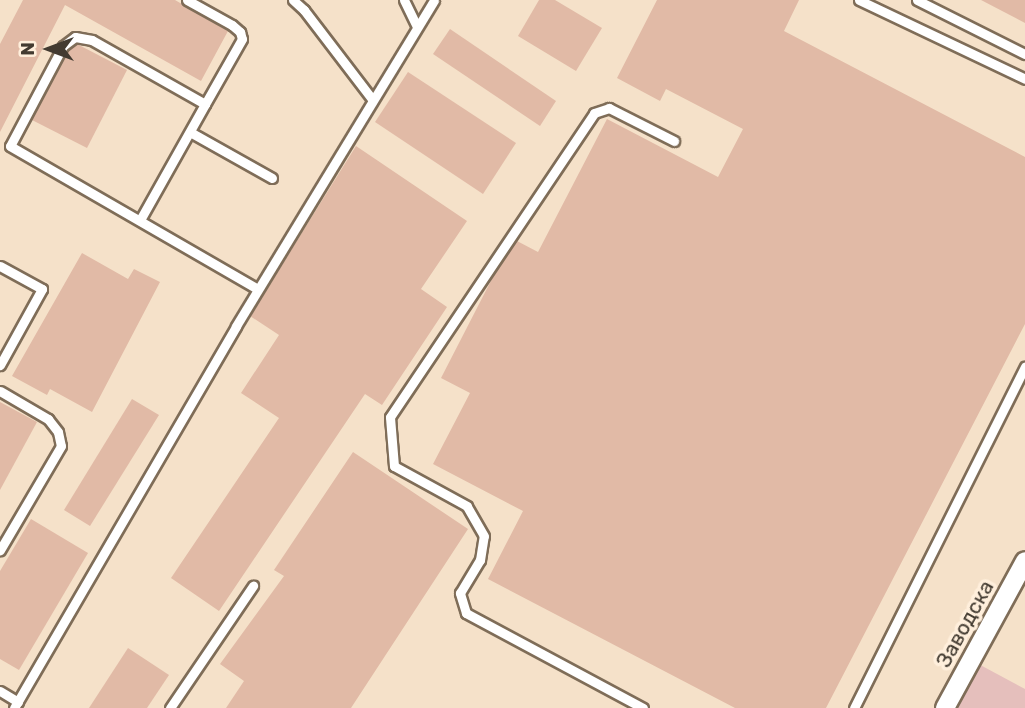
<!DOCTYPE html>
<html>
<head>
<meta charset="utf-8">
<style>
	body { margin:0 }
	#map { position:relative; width:1025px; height:708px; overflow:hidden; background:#f5e1c9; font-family:Rubik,sans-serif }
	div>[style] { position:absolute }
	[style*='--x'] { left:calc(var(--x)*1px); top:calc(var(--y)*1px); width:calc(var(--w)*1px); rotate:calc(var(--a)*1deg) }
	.green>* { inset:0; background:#e5bfbc }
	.building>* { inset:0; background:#e1baa6 }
	.roads { filter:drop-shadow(2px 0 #7f6d58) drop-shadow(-2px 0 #7f6d58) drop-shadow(0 2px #7f6d58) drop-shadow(0 -2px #7f6d58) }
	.service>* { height:9px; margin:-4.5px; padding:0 4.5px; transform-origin:4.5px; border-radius:4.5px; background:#fff }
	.minor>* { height:18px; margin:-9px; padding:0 9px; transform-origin:9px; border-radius:9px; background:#fff }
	span { translate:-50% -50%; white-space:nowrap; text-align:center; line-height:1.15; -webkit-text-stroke:7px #ffefdc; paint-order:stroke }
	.street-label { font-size:21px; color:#433b31 }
	.north { position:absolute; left:14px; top:14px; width:70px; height:70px; -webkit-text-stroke:5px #ffefdc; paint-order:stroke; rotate:270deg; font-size:19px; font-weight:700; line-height:28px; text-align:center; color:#433b31 }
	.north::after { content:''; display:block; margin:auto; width:24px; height:32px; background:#433b31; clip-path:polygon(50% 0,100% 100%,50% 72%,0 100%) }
</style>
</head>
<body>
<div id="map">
	<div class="green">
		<div style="clip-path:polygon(971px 660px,1025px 689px,1025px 708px,945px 708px)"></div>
	</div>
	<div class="building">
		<div style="clip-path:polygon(23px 0,175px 0,228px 31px,201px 81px,65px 5px,0 132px,0 44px)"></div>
		<div style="clip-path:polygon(539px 0,555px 0,602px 28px,576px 71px,518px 36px)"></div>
		<div style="clip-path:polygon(657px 0,799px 0,784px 31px,1025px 157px,1025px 324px,826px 708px,735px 708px,488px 579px,523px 511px,433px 464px,470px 393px,441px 378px,496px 271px,517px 241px,538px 252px,607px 119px,718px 177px,743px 129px,666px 89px,660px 101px,617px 78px)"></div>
		<div style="clip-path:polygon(981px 0,1025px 0,1025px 23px)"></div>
		<div style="clip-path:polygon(450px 29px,556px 101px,540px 126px,433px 54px)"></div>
		<div style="clip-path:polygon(77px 44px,127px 70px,87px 148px,32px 120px,68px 51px)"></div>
		<div style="clip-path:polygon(408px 72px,516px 143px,483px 194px,375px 122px)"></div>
		<div style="clip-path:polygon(356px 146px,467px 221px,421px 289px,447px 307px,382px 405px,365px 394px,219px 611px,171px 578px,279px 418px,241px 393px,279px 335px,250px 316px)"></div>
		<div style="clip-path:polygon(82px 253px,128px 279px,134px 269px,160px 282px,92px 412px,50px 389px,47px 395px,12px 376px)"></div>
		<div style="clip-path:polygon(132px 399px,159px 415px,90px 526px,64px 510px)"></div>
		<div style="clip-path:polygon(0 402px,37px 422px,0 490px)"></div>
		<div style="clip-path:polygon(353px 452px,468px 529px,351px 708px,226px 708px,244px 681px,220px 664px,284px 576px,274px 570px)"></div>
		<div style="clip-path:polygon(31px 519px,88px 553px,19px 670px,0 659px,0 571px)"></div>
		<div style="clip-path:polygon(128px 648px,169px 675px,147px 708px,89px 708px)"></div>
	</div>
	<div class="roads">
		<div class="service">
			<div style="--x:187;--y:0;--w:51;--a:29.1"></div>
			<div style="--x:232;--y:25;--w:11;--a:41"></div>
			<div style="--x:240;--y:32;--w:7;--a:74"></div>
			<div style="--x:242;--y:39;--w:75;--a:119.6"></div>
			<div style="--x:293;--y:0;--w:15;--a:42"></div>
			<div style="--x:304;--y:10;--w:112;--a:52.6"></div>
			<div style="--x:404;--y:0;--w:30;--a:64"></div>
			<div style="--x:859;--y:0;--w:184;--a:25.4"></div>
			<div style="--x:917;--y:0;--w:121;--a:26.6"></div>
			<div style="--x:190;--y:132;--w:94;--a:29.3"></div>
			<div style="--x:140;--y:220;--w:133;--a:-60.7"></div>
			<div style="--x:205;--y:104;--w:130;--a:-150.5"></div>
			<div style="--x:92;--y:40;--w:17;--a:-170"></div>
			<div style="--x:75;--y:37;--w:15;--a:143"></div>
			<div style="--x:63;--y:46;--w:113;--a:117.9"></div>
			<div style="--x:10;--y:146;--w:286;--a:30"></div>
			<div style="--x:0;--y:266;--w:48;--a:28.7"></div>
			<div style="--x:42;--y:289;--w:87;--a:118.9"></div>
			<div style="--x:0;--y:391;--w:56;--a:30.3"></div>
			<div style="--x:48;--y:419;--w:16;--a:52"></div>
			<div style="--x:58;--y:432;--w:14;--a:78"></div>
			<div style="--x:61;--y:446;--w:121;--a:120.4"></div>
			<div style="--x:0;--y:691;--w:21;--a:31"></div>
			<div style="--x:14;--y:708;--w:442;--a:-59.8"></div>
			<div style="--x:236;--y:326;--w:381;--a:-58.7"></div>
			<div style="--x:170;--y:708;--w:148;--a:-55.8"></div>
			<div style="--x:643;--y:708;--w:201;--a:-151.8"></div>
			<div style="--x:466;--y:613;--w:21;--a:-107"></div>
			<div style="--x:460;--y:593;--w:39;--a:-59"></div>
			<div style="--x:480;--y:560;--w:24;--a:-81"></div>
			<div style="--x:484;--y:536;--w:34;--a:-120"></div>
			<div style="--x:467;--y:506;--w:83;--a:-151.3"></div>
			<div style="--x:394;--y:466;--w:49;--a:-94.7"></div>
			<div style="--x:390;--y:417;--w:366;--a:-56.1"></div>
			<div style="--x:594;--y:113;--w:16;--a:-18"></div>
			<div style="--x:609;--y:108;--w:73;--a:26.9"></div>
			<div style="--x:854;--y:708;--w:382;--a:-63.4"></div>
		</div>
		<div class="minor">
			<div style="--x:945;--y:708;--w:167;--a:-61.4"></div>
		</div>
	</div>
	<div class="street-label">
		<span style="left:965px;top:624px;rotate:-61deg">Заводска</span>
	</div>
	<div class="north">N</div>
</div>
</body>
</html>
